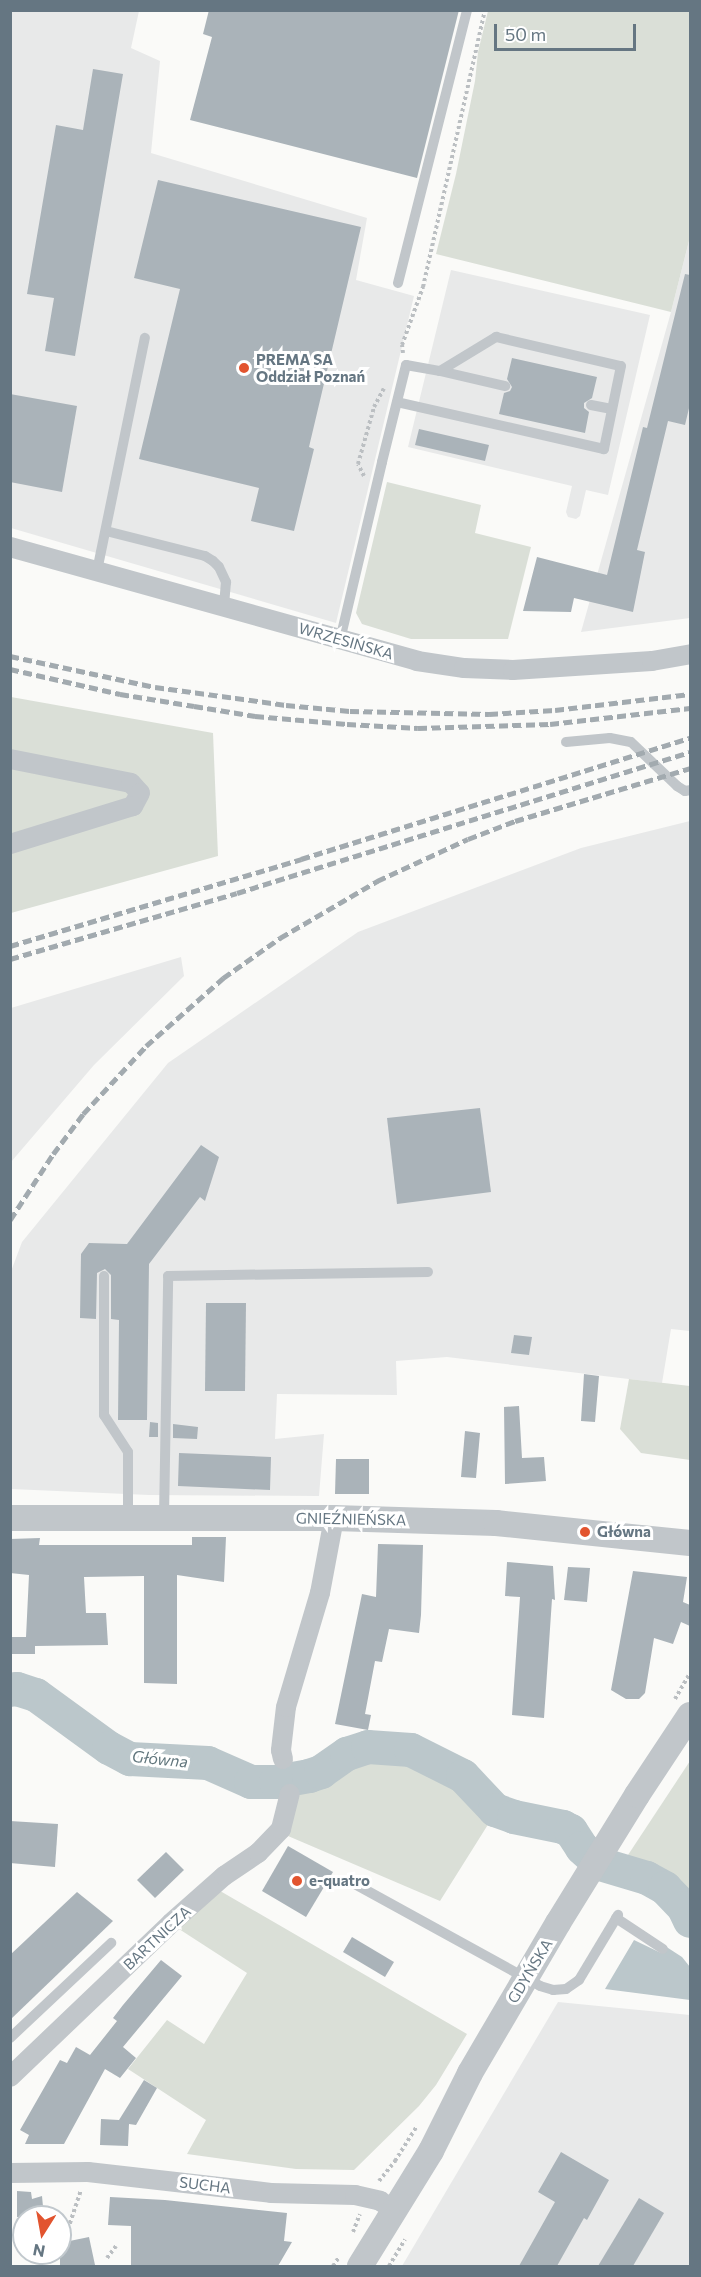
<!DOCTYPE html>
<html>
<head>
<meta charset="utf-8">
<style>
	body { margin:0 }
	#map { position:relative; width:701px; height:2277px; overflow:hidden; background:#fafaf8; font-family:Commissioner,sans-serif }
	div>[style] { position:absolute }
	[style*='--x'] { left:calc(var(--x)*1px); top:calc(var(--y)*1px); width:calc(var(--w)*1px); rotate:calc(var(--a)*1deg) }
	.built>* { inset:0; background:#e8e9e9 }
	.green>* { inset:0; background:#dadfd7 }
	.water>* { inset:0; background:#bbc7cb }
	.river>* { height:34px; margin:-17px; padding:0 17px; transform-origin:17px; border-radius:17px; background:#bbc7cb }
	.building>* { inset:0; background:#aab3b9 }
	.path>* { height:4px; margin-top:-2px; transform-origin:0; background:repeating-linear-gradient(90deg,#bbbfc2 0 3px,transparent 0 6px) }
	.service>* { height:10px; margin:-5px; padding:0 5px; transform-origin:5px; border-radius:5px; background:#c1c6ca }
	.minor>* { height:20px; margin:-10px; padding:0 10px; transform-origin:10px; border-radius:10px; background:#c1c6ca }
	.tertiary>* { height:26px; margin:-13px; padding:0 13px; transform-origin:13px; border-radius:13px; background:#c1c6ca }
	.rail>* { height:4.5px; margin-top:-2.25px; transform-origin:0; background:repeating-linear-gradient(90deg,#a2aaaf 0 9px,transparent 0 13.5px) }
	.dots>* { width:16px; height:16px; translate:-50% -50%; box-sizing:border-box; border:3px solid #fff; border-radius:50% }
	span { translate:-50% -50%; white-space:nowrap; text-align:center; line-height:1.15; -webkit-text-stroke:6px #fff; paint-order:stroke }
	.poi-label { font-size:15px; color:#657682; font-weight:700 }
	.left { translate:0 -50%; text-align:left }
	.street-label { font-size:15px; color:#657682 }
	.water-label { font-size:16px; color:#60757c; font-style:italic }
	.frame { position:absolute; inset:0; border:12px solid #657682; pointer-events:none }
	.north { position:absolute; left:12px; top:2205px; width:60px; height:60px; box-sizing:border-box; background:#fff; border:2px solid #c1c8cd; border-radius:50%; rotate:191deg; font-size:16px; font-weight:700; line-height:24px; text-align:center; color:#657682 }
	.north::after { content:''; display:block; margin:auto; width:21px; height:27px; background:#e2542f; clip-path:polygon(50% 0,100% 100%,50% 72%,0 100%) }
	.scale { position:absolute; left:494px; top:24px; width:142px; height:27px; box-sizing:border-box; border:3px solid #657682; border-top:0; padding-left:8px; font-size:18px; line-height:21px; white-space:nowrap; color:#657682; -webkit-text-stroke:4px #fff; paint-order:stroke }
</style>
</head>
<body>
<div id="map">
	<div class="built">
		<div style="clip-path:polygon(10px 11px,139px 11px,131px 48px,160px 61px,151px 153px,367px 218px,356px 280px,414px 296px,336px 623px,11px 528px)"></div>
		<div style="clip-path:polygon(690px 237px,690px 618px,581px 632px,671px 312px)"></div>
		<div style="clip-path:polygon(451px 270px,650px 315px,608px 495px,586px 490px,580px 516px,576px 519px,568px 517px,566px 512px,572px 486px,408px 447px)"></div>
		<div style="clip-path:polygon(690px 821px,690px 1331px,671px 1329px,662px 1383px,447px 1357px,396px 1361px,397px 1395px,277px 1394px,275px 1439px,324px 1434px,319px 1496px,149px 1495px,11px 1489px,10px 1274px,22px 1242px,168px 1063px,358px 932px,581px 848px)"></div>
		<div style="clip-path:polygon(181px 957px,184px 976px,94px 1065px,11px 1162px,11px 1008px)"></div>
		<div style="clip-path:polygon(558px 2002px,690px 2015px,690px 2266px,402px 2266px)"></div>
	</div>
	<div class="green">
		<div style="clip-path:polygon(488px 11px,690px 11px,690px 237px,671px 312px,436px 254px,456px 174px,475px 81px,478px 52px)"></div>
		<div style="clip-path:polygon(387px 482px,481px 505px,475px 533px,531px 547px,508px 639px,411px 639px,362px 624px,356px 613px)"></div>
		<div style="clip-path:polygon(11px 697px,213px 733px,218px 856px,11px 913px)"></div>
		<div style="clip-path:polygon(629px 1379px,690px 1386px,690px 1460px,641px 1453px,620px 1429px)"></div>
		<div style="clip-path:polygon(372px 1757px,437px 1771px,461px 1786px,494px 1815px,440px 1901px,288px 1836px,302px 1783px,330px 1772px,349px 1759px)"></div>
		<div style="clip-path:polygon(690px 1761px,690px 1940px,628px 1855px)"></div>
		<div style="clip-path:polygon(215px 1888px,467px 2034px,436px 2085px,419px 2106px,354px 2170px,296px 2169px,187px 2154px,206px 2120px,128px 2069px,167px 2020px,204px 2044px,247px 1973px,179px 1929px)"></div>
	</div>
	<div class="water">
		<div style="clip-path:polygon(634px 1940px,661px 1953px,665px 1946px,682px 1957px,690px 1967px,690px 2000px,605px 1989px)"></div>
	</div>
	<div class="river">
		<div style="--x:10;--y:1690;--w:7;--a:-8"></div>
		<div style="--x:17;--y:1689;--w:20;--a:18"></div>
		<div style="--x:36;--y:1695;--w:90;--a:36"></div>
		<div style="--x:109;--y:1748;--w:24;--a:28"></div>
		<div style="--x:130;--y:1759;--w:78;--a:2.9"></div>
		<div style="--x:208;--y:1763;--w:47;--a:23.8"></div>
		<div style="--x:251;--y:1782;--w:25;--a:0"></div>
		<div style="--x:276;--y:1782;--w:34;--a:-10"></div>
		<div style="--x:309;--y:1776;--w:13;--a:-18"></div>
		<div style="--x:321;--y:1772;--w:32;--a:-35"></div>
		<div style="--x:347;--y:1754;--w:22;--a:-18"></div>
		<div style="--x:368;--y:1747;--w:43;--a:4"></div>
		<div style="--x:411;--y:1750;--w:58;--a:26.6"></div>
		<div style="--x:463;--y:1776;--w:47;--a:46.7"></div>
		<div style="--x:495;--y:1810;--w:20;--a:20"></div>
		<div style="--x:514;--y:1817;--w:50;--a:11.5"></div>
		<div style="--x:563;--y:1827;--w:9;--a:27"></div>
		<div style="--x:571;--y:1831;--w:20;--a:57"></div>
		<div style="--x:582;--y:1848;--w:24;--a:42"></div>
		<div style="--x:600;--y:1864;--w:49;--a:16.6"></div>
		<div style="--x:647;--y:1878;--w:21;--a:29"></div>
		<div style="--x:665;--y:1888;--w:28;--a:46"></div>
		<div style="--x:684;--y:1908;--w:14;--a:65"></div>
	</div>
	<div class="building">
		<div style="clip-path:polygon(209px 10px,459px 10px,417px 178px,190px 120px,212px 37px,203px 34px)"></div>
		<div style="clip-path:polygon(93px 69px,123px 74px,75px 356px,45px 351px,54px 298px,27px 294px,56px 125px,83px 130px)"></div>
		<div style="clip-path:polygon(158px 180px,361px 227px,309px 447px,314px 449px,294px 531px,251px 521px,259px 488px,139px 459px,180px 289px,134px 278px)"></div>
		<div style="clip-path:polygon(685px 274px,690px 275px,690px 404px,685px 425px,668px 421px,637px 550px,645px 552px,633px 612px,574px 598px,571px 612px,523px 611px,537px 557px,607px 575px,643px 427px,647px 428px)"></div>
		<div style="clip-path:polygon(512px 358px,597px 377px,592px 398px,584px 403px,584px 408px,589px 412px,585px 433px,499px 414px,504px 393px,510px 391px,512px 387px,507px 379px)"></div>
		<div style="clip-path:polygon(10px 394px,77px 406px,62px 492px,10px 482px)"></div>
		<div style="clip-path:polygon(419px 429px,489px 445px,485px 461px,415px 445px)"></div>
		<div style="clip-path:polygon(480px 1108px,491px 1192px,397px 1204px,387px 1118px)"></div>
		<div style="clip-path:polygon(201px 1145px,219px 1157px,205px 1201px,200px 1197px,149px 1264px,147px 1420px,118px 1420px,119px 1320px,111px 1319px,111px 1275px,105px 1269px,97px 1273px,96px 1319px,80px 1318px,81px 1254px,89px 1243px,127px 1244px)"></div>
		<div style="clip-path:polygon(206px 1303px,246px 1303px,245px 1391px,205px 1391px)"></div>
		<div style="clip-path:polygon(514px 1335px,532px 1337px,529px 1355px,511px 1353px)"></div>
		<div style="clip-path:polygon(584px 1374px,599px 1376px,595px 1422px,581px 1421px)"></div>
		<div style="clip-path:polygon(519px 1406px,522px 1458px,544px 1457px,546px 1481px,505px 1484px,504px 1407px)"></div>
		<div style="clip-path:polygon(150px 1422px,158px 1423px,158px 1437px,149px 1437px)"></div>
		<div style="clip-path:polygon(173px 1424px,198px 1427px,197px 1439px,173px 1438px)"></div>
		<div style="clip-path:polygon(465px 1431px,480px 1433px,476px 1478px,461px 1477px)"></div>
		<div style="clip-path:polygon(179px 1453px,271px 1457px,270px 1490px,178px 1486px)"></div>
		<div style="clip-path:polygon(336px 1459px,369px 1459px,369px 1494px,335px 1494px)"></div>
		<div style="clip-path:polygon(192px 1537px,226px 1537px,224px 1582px,177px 1575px,177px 1684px,144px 1683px,144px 1576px,84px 1577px,86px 1613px,106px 1613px,108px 1645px,35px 1646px,35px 1654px,10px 1654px,10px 1637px,26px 1637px,29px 1575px,10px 1573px,10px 1539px,40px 1538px,39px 1545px,192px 1545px)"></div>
		<div style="clip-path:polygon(378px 1544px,423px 1545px,421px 1615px,419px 1633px,389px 1629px,382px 1662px,375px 1661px,365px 1714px,371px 1715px,368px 1730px,335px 1724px,362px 1594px,376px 1597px)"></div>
		<div style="clip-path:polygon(507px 1562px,553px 1566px,555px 1600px,552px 1599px,544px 1718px,512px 1715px,520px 1597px,505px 1596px)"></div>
		<div style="clip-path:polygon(568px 1567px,590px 1568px,587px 1602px,564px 1600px)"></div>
		<div style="clip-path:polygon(633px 1571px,687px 1577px,683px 1602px,690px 1605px,690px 1626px,681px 1622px,673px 1644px,654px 1638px,645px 1693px,639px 1699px,626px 1699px,611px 1690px)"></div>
		<div style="clip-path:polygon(10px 1821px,58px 1824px,55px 1867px,10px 1863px)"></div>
		<div style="clip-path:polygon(288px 1846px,333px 1872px,306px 1917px,262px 1891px)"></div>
		<div style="clip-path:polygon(166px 1852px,184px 1870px,155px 1898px,137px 1880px)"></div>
		<div style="clip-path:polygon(77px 1892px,113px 1921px,10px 2020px,10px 1955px)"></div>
		<div style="clip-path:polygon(352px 1937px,394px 1962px,385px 1977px,343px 1952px)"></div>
		<div style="clip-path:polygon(161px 1960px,182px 1976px,123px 2047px,136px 2058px,120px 2078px,105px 2069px,64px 2144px,25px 2144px,29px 2135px,20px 2130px,60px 2060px,67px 2063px,76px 2047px,90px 2055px,117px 2021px,113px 2018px,123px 2005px)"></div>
		<div style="clip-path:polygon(144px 2080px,157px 2088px,136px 2125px,129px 2124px,128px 2146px,100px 2145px,101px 2119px,119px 2120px)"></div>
		<div style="clip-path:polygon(561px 2152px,609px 2180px,587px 2220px,584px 2218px,557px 2266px,519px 2266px,555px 2202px,538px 2192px)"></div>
		<div style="clip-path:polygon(17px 2191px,31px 2192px,32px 2199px,42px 2196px,44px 2217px,17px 2217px)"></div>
		<div style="clip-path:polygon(110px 2197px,165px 2200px,287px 2213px,284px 2241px,292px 2242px,278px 2266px,131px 2266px,131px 2226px,108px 2225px)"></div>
		<div style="clip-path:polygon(639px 2198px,664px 2213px,633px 2266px,598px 2266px)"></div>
		<div style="clip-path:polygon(89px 2237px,95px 2265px,60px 2266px,60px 2243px)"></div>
	</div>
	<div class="path">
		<div style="--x:403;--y:353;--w:8;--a:-97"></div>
		<div style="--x:402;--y:345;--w:62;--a:-70.1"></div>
		<div style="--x:423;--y:287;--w:284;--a:-77.4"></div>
		<div style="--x:364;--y:476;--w:13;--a:-117"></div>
		<div style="--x:358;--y:464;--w:59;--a:-74.3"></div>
		<div style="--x:374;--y:407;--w:21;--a:-62"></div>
		<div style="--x:675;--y:1699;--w:30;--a:-60"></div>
		<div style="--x:379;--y:2181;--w:26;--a:-51"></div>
		<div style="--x:395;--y:2161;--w:41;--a:-57.8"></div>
		<div style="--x:353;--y:2232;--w:19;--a:-69"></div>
		<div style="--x:69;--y:2241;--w:12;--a:-95"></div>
		<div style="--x:68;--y:2229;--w:41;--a:-71.6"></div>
		<div style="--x:107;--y:2258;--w:15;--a:-53"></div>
		<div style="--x:333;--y:2266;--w:11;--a:-56"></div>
		<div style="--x:389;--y:2266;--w:31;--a:-59"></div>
	</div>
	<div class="service">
		<div style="--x:398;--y:283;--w:282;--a:-75.8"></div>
		<div style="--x:440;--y:371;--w:67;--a:13"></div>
		<div style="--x:591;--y:405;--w:21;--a:11"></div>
		<div style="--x:106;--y:531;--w:102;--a:14.2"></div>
		<div style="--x:205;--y:556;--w:9;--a:32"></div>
		<div style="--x:213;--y:561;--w:8;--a:45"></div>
		<div style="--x:219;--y:567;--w:17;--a:65"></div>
		<div style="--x:226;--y:582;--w:24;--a:95"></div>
		<div style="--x:97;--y:571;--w:238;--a:-78.4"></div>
		<div style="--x:340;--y:640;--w:183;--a:-76.7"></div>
		<div style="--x:382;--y:462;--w:100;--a:-76.1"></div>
		<div style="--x:406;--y:365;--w:35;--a:10"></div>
		<div style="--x:440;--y:371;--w:66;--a:-31.3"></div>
		<div style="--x:496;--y:337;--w:128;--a:13.1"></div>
		<div style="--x:621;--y:366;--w:85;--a:101.6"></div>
		<div style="--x:604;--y:449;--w:212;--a:-167.2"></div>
		<div style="--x:566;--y:742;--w:44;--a:-5.2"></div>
		<div style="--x:610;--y:738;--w:21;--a:11"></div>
		<div style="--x:631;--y:742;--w:64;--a:43.7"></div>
		<div style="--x:677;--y:786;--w:9;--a:32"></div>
		<div style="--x:685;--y:791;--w:5;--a:-11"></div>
		<div style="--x:104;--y:1276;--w:139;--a:90"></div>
		<div style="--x:104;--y:1415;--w:44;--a:57"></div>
		<div style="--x:128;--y:1452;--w:65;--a:90"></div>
		<div style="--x:164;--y:1517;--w:241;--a:-89"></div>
		<div style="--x:168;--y:1276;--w:260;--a:-0.9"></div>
		<div style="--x:353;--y:1883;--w:213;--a:28.8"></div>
		<div style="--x:540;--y:1986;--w:14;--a:17"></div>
		<div style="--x:553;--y:1990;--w:13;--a:-4"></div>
		<div style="--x:566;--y:1989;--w:16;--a:-35"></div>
		<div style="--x:579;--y:1980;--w:76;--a:-59"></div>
		<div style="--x:616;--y:1918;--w:56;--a:33.4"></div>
		<div style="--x:10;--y:2038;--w:139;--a:-43.2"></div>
	</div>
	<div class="minor">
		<div style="--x:10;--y:547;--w:423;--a:15.6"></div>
		<div style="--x:417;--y:661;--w:48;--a:8.5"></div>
		<div style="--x:464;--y:668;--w:49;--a:2.3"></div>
		<div style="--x:513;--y:670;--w:139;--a:-3.7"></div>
		<div style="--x:652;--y:661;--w:39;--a:-10"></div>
		<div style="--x:10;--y:759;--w:123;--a:11.2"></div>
		<div style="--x:131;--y:783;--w:13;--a:48"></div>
		<div style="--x:140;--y:793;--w:15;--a:118"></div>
		<div style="--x:133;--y:806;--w:129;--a:162.8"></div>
		<div style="--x:283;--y:1759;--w:9;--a:-103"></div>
		<div style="--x:281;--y:1750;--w:43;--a:-83.4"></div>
		<div style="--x:286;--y:1707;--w:119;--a:-73.4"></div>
		<div style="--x:320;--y:1593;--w:76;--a:-79.4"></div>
		<div style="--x:10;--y:2077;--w:223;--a:-43.7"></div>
		<div style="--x:171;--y:1923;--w:71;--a:-41.6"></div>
		<div style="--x:224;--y:1876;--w:41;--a:-34.1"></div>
		<div style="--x:258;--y:1853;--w:33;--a:-46"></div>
		<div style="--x:281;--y:1829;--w:36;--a:-76"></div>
		<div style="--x:10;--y:2173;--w:78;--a:-0.7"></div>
		<div style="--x:88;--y:2172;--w:184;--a:6.5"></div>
		<div style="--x:271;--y:2193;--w:84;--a:1.4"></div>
		<div style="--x:355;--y:2195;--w:26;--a:13"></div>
		<div style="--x:380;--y:2201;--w:19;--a:32"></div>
	</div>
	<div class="tertiary">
		<div style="--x:10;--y:1518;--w:324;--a:0"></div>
		<div style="--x:334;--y:1518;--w:162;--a:1.8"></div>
		<div style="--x:496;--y:1523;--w:195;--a:5.9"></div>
		<div style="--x:360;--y:2266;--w:135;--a:-58.3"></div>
		<div style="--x:431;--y:2151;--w:87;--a:-63.4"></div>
		<div style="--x:470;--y:2073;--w:174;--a:-59.6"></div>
		<div style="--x:558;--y:1923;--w:150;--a:-58.3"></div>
		<div style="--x:637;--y:1795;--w:96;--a:-56.5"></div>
	</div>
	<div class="rail">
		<div style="--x:10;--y:656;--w:148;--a:12.1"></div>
		<div style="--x:155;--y:687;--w:132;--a:7.8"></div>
		<div style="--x:286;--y:705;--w:64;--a:5.4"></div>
		<div style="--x:350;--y:711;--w:139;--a:1.2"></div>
		<div style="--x:489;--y:714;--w:66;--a:-3.5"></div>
		<div style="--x:555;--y:710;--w:136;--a:-6.8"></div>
		<div style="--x:10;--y:669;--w:113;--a:12.8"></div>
		<div style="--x:120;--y:694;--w:75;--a:9.2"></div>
		<div style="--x:194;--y:706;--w:62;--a:9.3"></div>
		<div style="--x:255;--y:716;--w:92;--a:5"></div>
		<div style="--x:347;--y:724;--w:71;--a:3.2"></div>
		<div style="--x:418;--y:728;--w:132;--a:-1.7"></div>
		<div style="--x:550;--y:724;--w:141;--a:-6.5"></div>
		<div style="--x:10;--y:946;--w:304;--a:-16.6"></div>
		<div style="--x:301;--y:859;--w:407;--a:-17.3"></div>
		<div style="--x:10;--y:959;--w:236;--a:-16.2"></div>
		<div style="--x:237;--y:893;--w:474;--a:-17.3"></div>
		<div style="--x:10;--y:1220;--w:79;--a:-56.9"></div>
		<div style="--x:53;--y:1154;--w:50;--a:-53.1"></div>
		<div style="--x:83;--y:1114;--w:93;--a:-47.2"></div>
		<div style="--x:146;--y:1046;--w:103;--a:-41.4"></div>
		<div style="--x:223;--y:978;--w:70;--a:-35.1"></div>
		<div style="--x:280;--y:938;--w:113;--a:-30.4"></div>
		<div style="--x:377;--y:881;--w:100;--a:-24.8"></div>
		<div style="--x:468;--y:839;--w:50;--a:-21"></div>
		<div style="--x:515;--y:821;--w:183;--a:-16.8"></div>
	</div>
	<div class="dots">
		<div style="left:244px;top:368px;background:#e2542f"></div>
		<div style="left:585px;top:1532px;background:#e2542f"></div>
		<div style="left:297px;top:1881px;background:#e2542f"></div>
	</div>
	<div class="poi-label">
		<span class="left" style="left:256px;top:368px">PREMA SA<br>Oddział Poznań</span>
		<span class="left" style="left:597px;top:1532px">Główna</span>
		<span class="left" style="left:309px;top:1881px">e-quatro</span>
	</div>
	<div class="street-label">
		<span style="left:346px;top:641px;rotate:16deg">WRZESIŃSKA</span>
		<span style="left:351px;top:1519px;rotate:1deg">GNIEŹNIEŃSKA</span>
		<span style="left:157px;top:1938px;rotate:-43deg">BARTNICZA</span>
		<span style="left:530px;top:1971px;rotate:-59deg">GDYŃSKA</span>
		<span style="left:205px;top:2185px;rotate:7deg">SUCHA</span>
	</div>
	<div class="water-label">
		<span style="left:160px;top:1759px;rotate:6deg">Główna</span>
	</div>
	<div class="frame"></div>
	<div class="north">N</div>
	<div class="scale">50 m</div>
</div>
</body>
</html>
